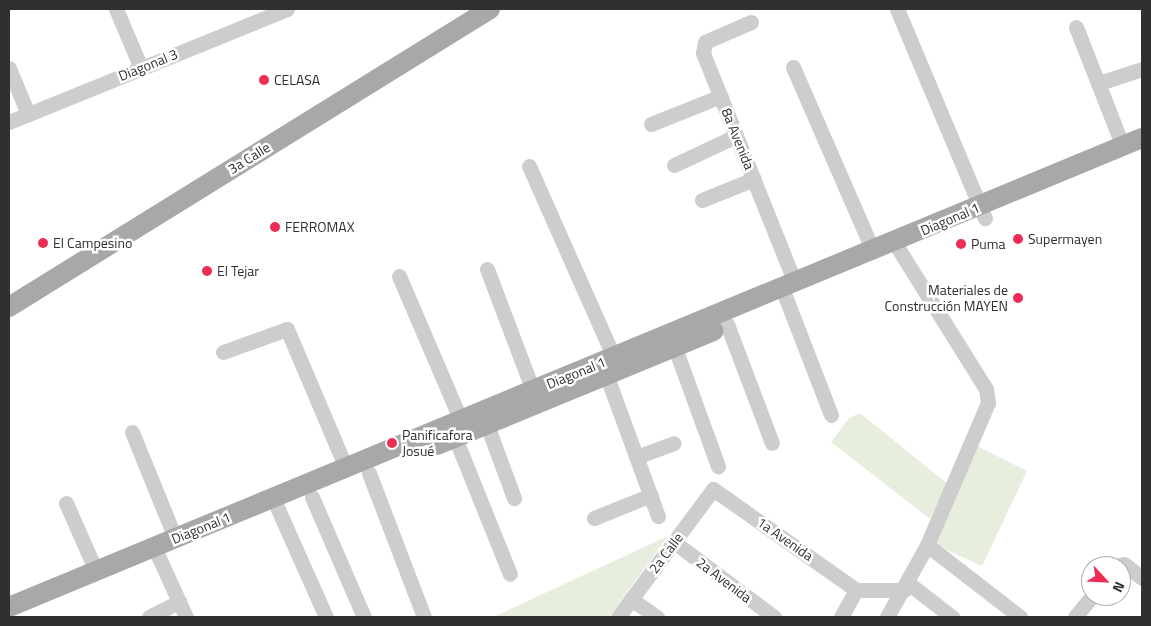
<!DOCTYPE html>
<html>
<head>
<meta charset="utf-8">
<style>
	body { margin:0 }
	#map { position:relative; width:1151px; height:626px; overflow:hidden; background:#fff; font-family:"Titillium Web",sans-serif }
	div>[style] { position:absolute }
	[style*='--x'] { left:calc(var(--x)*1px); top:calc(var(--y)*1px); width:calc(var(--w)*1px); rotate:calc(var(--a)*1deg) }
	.green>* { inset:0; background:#e8eede }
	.minor>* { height:15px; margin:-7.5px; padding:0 7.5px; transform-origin:7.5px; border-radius:7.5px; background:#cdcdcd }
	.major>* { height:20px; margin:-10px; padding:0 10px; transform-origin:10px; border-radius:10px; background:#a8a8a8 }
	.dots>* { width:14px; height:14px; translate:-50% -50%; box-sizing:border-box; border:2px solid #fff; border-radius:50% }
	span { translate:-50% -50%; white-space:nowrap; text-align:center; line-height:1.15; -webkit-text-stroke:5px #fff; paint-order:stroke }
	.street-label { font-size:14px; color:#303030 }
	.poi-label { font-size:14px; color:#303030 }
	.left { translate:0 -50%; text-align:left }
	.right { translate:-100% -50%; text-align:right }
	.frame { position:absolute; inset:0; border:10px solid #303030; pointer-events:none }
	.north { position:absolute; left:1081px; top:556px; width:50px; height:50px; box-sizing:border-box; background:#fff; border:1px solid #acacac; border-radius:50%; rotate:115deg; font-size:14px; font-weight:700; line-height:20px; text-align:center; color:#303030 }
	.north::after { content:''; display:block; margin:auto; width:18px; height:22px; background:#ed2d53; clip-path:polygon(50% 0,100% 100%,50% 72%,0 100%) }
</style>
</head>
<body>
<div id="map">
	<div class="green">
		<div style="clip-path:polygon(860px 413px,948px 484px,930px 519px,831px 442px,849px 418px)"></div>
		<div style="clip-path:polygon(971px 443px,1027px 471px,982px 566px,929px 542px)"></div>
		<div style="clip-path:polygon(668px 536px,609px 617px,493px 617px)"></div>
	</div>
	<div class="minor">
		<div style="--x:116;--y:9;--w:64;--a:67"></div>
		<div style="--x:897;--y:9;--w:227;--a:67.2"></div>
		<div style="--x:751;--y:22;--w:50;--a:156.5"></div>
		<div style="--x:705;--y:42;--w:11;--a:100"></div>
		<div style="--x:703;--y:53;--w:248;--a:68.2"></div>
		<div style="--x:1076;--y:27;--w:129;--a:68.6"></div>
		<div style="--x:793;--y:67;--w:201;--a:66.5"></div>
		<div style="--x:9;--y:68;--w:50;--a:67.6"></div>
		<div style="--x:1099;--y:83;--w:45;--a:-18"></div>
		<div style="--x:9;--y:122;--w:300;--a:-22.1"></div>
		<div style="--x:651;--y:124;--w:75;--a:-21.8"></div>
		<div style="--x:674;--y:165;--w:68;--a:-25.1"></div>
		<div style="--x:529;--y:166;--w:218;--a:66.1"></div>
		<div style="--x:702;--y:200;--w:56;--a:-22"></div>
		<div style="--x:487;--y:269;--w:130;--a:69.3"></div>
		<div style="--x:399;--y:276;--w:158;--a:66.8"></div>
		<div style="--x:782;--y:288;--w:136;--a:68.9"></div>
		<div style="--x:727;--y:324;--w:127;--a:69.3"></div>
		<div style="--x:675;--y:348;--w:126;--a:70"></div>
		<div style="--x:223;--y:352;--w:68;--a:-19.8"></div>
		<div style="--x:287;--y:329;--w:151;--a:67"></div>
		<div style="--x:603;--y:366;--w:160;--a:69.9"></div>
		<div style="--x:487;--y:425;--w:78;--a:69.7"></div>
		<div style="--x:452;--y:430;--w:155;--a:68.1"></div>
		<div style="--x:132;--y:432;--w:114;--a:67.9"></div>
		<div style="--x:636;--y:457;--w:40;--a:-20.2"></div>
		<div style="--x:369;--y:473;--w:154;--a:69.1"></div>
		<div style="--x:312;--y:497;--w:131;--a:66.6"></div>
		<div style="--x:273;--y:498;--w:130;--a:66"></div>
		<div style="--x:66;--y:503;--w:74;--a:66.2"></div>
		<div style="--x:594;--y:518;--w:61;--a:-22"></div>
		<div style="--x:674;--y:542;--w:125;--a:36.9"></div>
		<div style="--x:927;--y:545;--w:118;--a:37.7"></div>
		<div style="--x:154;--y:547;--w:77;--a:65.4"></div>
		<div style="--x:1117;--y:566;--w:7;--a:-16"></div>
		<div style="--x:1124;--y:564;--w:23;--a:38"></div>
		<div style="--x:908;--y:583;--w:56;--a:37.7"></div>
		<div style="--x:631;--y:599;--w:32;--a:35"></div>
		<div style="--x:149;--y:617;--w:34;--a:-27"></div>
		<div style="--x:618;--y:617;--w:159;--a:-53.4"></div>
		<div style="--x:713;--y:489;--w:175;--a:35.2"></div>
		<div style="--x:841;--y:617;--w:31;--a:-61"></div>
		<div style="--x:856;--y:590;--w:48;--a:0"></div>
		<div style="--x:887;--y:617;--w:82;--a:-60.9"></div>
		<div style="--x:927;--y:545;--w:155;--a:-66.8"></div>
		<div style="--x:988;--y:403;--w:14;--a:-98"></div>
		<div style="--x:986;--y:389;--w:173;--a:-122"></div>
		<div style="--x:1075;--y:617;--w:27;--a:-51"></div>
	</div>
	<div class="major">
		<div style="--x:9;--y:307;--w:566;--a:-31.78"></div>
		<div style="--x:437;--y:445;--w:299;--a:-22.4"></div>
		<div style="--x:9;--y:607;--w:1226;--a:-22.49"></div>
	</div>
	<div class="dots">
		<div style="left:264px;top:80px;background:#ed2d53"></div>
		<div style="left:275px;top:227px;background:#ed2d53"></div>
		<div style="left:1018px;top:239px;background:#ed2d53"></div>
		<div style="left:43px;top:243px;background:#ed2d53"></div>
		<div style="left:961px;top:244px;background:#ed2d53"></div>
		<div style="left:207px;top:271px;background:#ed2d53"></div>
		<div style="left:1018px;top:298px;background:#ed2d53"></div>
		<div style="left:392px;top:443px;background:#ed2d53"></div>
	</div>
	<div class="street-label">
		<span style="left:148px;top:65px;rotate:-22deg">Diagonal 3</span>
		<span style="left:738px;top:139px;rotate:68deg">8a Avenida</span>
		<span style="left:249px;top:158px;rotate:-32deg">3a Calle</span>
		<span style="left:950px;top:219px;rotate:-23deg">Diagonal 1</span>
		<span style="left:576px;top:373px;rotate:-22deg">Diagonal 1</span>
		<span style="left:201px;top:528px;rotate:-22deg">Diagonal 1</span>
		<span style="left:785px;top:539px;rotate:35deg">1a Avenida</span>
		<span style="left:666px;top:553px;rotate:-53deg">2a Calle</span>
		<span style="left:724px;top:580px;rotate:37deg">2a Avenida</span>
	</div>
	<div class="poi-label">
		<span class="left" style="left:274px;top:80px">CELASA</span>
		<span class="left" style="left:285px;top:227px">FERROMAX</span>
		<span class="left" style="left:1028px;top:239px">Supermayen</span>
		<span class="left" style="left:53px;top:243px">El Campesino</span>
		<span class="left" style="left:971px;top:244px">Puma</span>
		<span class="left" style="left:217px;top:271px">El Tejar</span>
		<span class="right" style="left:1008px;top:298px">Materiales de<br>Construcción MAYEN</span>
		<span class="left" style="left:402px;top:443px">Panificafora<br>Josué</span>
	</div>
	<div class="frame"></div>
	<div class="north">N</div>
</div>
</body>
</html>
